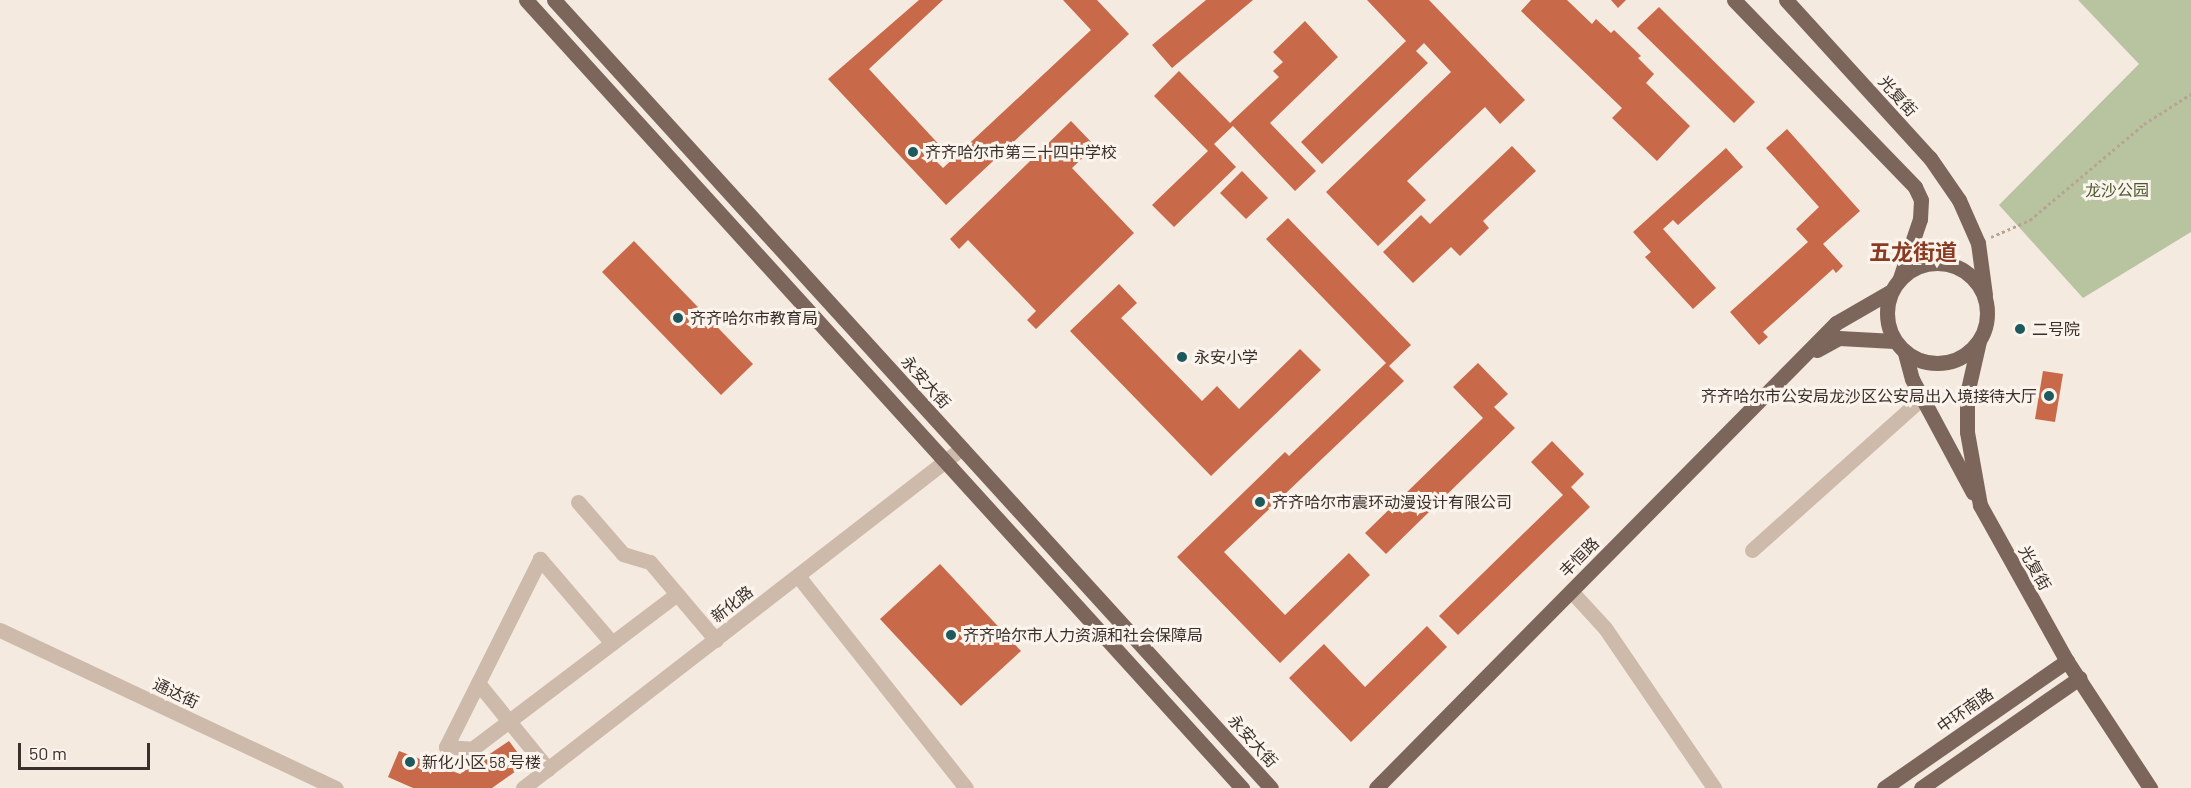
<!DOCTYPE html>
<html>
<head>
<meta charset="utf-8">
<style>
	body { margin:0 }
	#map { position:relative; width:2191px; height:788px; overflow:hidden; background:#f4eae0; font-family:Barlow,"Noto Sans SC",sans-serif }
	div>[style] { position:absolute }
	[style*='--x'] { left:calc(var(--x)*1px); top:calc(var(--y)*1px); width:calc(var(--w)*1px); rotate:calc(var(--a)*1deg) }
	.green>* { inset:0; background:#b7c49f }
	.building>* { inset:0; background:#c86949 }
	.path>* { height:3px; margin-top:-1.5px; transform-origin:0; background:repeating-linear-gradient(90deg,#b8a495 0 3px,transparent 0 6px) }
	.minor>* { height:15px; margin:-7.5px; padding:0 7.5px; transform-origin:7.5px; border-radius:7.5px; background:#cdbaab }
	.major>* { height:15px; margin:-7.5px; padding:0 7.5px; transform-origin:7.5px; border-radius:7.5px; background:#7c665b }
	.major>.ring { margin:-7.5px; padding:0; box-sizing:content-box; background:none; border:15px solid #7c665b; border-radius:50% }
	.dots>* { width:16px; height:16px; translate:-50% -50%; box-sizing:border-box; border:3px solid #fbf4ed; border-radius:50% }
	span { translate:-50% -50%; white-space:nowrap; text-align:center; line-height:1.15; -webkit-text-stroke:6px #fbf4ed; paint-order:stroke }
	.street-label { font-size:16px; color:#3a2f2a }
	.poi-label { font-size:16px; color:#3a2f2a }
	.left { translate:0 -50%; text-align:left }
	.right { translate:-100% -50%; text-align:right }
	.park-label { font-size:16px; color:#49592d }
	.district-label { font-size:22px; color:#8b3b21; font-weight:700 }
	.scale { position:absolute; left:18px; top:743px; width:132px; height:27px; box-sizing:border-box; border:3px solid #3a2f2a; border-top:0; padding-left:8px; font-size:18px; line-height:21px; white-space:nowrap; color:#3a2f2a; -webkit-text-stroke:4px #fbf4ed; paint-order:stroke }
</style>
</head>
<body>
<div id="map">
	<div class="green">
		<div style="clip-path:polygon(2078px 0,2191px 0,2191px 232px,2083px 298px,1999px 205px,2139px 64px)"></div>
	</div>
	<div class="building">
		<div style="clip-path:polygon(919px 0,943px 0,869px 69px,945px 151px,935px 160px,943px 168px,1091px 30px,1063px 0,1097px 0,1129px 34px,946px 205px,828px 79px)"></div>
		<div style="clip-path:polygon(1206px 0,1253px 0,1172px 68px,1152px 45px)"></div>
		<div style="clip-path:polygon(1367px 0,1429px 0,1525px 100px,1500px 124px,1485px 107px,1407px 181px,1426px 200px,1378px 246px,1326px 192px,1451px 72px,1424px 43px,1416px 51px,1428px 63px,1322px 164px,1301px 142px,1406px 41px)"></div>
		<div style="clip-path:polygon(1531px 0,1567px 0,1592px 24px,1596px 19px,1611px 33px,1614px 30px,1641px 56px,1638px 58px,1654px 74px,1646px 83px,1690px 126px,1657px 161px,1612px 118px,1622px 108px,1521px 11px)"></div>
		<div style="clip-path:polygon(1611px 0,1626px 0,1618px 8px)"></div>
		<div style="clip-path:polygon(1659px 7px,1755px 102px,1734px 123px,1637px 28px)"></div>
		<div style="clip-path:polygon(1305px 21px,1338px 57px,1270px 123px,1316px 171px,1295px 191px,1233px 126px,1214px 144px,1236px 167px,1174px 227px,1152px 205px,1208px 151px,1154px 96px,1179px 71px,1230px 123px,1279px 77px,1273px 71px,1283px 62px,1273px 52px)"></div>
		<div style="clip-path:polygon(1071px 121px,1095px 146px,1072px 168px,1134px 233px,1036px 329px,1027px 320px,1036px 311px,968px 240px,959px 249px,950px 239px)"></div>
		<div style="clip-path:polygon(1787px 129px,1860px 211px,1823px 244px,1843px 266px,1836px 273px,1833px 269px,1763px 332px,1768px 337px,1759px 345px,1730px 312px,1808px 242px,1796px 229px,1819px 207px,1766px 148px)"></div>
		<div style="clip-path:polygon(1512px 146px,1536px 171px,1483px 221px,1489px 228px,1460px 256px,1451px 247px,1413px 283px,1383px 252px,1421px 215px,1430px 224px)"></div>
		<div style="clip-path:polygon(1726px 148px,1743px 167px,1678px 225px,1673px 220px,1663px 229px,1716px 288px,1693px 309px,1645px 257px,1651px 252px,1633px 232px)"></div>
		<div style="clip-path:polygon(1242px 171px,1268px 198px,1246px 219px,1220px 193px)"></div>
		<div style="clip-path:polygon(1288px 218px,1411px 345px,1389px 366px,1404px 381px,1224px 552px,1285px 615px,1349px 553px,1370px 575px,1280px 663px,1177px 557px,1285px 452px,1289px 456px,1386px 363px,1266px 239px)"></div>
		<div style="clip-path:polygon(634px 241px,753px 364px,721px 395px,602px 272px)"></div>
		<div style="clip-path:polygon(1119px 284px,1137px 303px,1121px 318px,1202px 401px,1217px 386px,1239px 409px,1300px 349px,1321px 370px,1211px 476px,1070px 331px)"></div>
		<div style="clip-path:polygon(1478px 363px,1508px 394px,1494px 407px,1515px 428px,1386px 554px,1365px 533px,1483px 418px,1453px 387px)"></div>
		<div style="clip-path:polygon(2043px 371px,2063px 374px,2055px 422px,2035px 419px)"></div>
		<div style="clip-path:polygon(1552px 441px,1584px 474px,1571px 487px,1590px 507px,1458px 635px,1439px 616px,1563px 495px,1531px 462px)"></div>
		<div style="clip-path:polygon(940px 564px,1021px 651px,961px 706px,880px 619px)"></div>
		<div style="clip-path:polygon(1427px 626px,1447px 647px,1351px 742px,1289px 678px,1324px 644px,1365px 687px)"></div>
		<div style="clip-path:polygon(509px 741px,526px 764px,492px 788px,413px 788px,388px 777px,399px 751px,460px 774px)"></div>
	</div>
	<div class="path">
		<div style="--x:1991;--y:237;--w:43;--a:-23.6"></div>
		<div style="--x:2030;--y:220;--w:149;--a:-40.1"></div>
		<div style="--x:2144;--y:124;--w:56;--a:-32.6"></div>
	</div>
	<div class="minor">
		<div style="--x:578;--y:502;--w:69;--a:49.1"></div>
		<div style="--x:623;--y:554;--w:28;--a:17"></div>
		<div style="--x:650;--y:562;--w:102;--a:49.8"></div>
		<div style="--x:1752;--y:550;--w:228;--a:-41.8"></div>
		<div style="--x:798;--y:576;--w:270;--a:51.6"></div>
		<div style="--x:1571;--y:591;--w:50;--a:47.4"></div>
		<div style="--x:1605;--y:628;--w:194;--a:55.7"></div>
		<div style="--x:0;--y:630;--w:371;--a:25.2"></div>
		<div style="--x:612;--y:643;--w:111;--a:-130.6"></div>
		<div style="--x:540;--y:559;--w:210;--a:116.6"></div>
		<div style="--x:446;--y:747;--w:26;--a:4"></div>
		<div style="--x:472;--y:749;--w:257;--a:-37.1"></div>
		<div style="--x:478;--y:683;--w:111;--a:50.9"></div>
		<div style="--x:523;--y:788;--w:555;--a:-37.76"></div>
	</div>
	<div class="major">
		<div style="--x:526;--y:0;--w:1065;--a:47.74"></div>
		<div style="--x:554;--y:0;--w:1065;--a:47.7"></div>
		<div style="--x:1734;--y:0;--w:260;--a:45.9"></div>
		<div style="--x:1915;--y:187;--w:14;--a:65"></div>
		<div style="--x:1921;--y:200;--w:19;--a:93"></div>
		<div style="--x:1920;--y:219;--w:62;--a:108.7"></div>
		<div style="--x:1786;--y:0;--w:214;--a:47.7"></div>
		<div style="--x:1930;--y:158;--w:51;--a:55.4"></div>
		<div style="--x:1959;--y:200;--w:47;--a:66.2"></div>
		<div style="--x:1978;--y:243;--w:52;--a:82.3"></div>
		<div class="ring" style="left:1887px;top:263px;width:85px;height:85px"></div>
		<div style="--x:1979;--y:341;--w:54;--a:102.8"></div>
		<div style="--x:1967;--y:394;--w:38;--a:90"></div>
		<div style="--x:1967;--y:432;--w:74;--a:79.9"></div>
		<div style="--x:1980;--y:505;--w:179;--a:60.9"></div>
		<div style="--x:2067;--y:661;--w:152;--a:56.8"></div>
		<div style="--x:1817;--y:350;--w:25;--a:-29"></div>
		<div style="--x:1839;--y:338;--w:55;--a:3.1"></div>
		<div style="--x:1905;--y:353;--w:27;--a:75"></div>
		<div style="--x:1912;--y:379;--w:129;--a:61.8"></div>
		<div style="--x:1376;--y:788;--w:654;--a:-45.31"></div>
		<div style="--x:1836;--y:323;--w:62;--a:-29.9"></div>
		<div style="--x:1884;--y:788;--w:223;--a:-34.8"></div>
		<div style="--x:1921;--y:788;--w:193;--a:-34.8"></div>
	</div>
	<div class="dots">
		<div style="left:913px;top:152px;background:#1e595d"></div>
		<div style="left:678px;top:318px;background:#1e595d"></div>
		<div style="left:2020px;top:329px;background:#1e595d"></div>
		<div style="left:1182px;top:357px;background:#1e595d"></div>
		<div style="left:2049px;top:396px;background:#1e595d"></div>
		<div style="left:1260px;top:502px;background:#1e595d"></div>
		<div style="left:951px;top:635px;background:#1e595d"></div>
		<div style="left:410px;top:762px;background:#1e595d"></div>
	</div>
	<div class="street-label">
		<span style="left:1898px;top:96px;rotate:48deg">光复街</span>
		<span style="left:926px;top:382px;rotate:48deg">永安大街</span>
		<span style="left:1579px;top:557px;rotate:-45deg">丰恒路</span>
		<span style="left:2035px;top:568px;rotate:61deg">光复街</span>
		<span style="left:732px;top:604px;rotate:-38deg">新化路</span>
		<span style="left:176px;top:693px;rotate:25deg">通达街</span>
		<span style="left:1965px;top:710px;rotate:-35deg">中环南路</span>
		<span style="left:1253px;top:741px;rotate:48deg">永安大街</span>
	</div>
	<div class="poi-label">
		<span class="left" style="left:925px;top:152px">齐齐哈尔市第三十四中学校</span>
		<span class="left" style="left:690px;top:318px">齐齐哈尔市教育局</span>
		<span class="left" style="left:2032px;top:329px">二号院</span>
		<span class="left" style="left:1194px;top:357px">永安小学</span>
		<span class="right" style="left:2037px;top:396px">齐齐哈尔市公安局龙沙区公安局出入境接待大厅</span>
		<span class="left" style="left:1272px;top:502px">齐齐哈尔市震环动漫设计有限公司</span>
		<span class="left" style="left:963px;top:635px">齐齐哈尔市人力资源和社会保障局</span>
		<span class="left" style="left:422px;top:762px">新化小区 58 号楼</span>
	</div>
	<div class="park-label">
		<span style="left:2117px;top:190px">龙沙公园</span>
	</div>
	<div class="district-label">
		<span style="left:1913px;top:252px">五龙街道</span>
	</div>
	<div class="scale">50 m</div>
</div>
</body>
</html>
